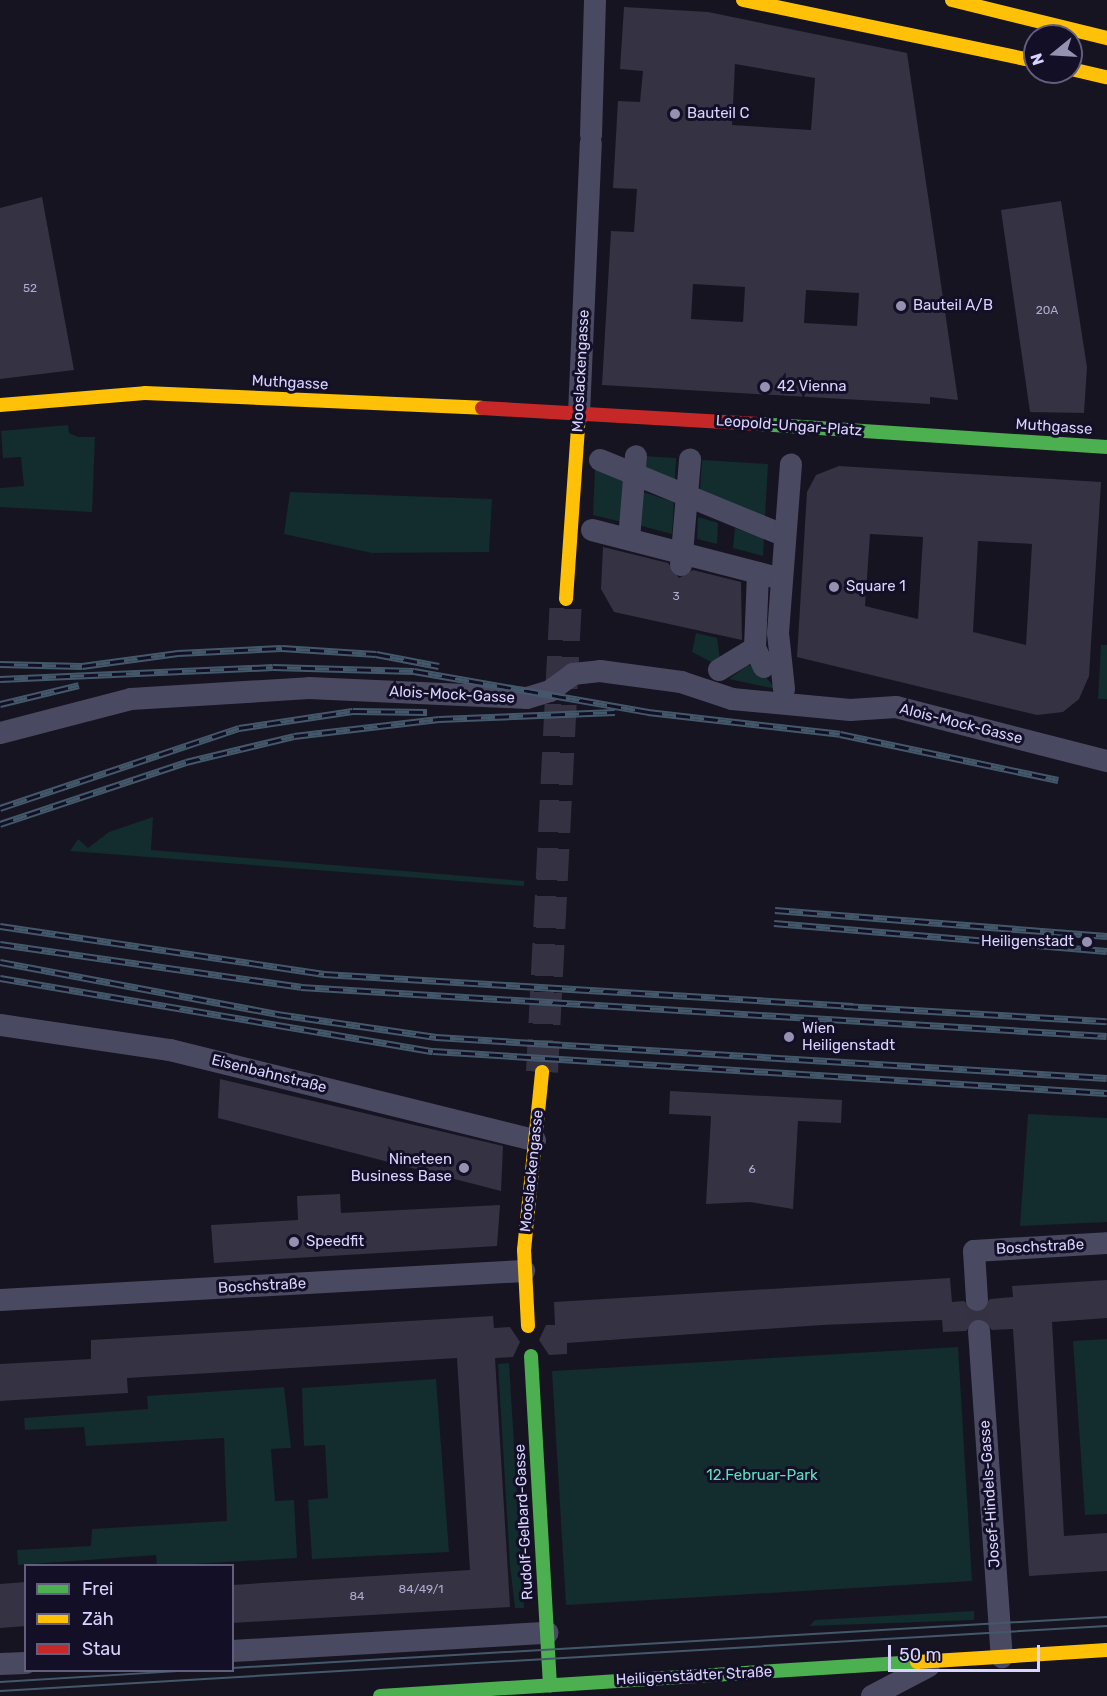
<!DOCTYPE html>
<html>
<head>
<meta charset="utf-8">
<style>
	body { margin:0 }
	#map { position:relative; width:1107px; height:1696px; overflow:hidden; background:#161421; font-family:Rubik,sans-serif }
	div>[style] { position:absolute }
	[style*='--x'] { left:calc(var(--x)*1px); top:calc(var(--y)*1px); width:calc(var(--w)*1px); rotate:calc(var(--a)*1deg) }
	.green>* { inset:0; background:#132c2d }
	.building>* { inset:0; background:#343243 }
	.street-tunnel>* { height:22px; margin-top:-11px; transform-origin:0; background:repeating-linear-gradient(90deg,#333142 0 22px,transparent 0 33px) }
	.secondary-tunnel>* { height:32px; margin-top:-16px; transform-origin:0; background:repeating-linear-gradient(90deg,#333142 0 32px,transparent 0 48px) }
	.street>* { height:22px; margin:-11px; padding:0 11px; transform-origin:11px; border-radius:11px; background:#4a4962 }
	.fast>* { height:14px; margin:-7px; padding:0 7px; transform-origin:7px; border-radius:7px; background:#4caf50 }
	.slow>* { height:14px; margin:-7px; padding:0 7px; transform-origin:7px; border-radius:7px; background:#ffc107 }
	.jam>* { height:14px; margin:-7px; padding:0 7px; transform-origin:7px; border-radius:7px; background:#c62828 }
	.tram>* { height:1.5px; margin:-0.75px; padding:0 0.75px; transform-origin:0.75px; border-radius:0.75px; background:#43596b }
	.rail>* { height:7px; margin-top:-3.5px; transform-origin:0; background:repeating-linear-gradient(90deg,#130f26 0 14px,#43596b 0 28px); box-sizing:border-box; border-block:2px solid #43596b }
	.dots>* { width:16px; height:16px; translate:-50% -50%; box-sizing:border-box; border:3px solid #130f26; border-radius:50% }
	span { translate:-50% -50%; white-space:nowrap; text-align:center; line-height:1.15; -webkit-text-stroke:6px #130f26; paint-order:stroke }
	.number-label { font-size:12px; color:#b0acd0 }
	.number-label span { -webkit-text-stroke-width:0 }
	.poi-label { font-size:15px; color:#d9d4ff }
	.left { translate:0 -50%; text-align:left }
	.right { translate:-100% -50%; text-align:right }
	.street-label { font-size:15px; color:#d9d4ff }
	.park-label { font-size:15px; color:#5fe0c0 }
	.legend { position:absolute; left:24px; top:1564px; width:210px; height:108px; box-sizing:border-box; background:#130f26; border:2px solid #625e7d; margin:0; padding:8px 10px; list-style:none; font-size:18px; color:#d9d4ff }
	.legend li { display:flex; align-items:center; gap:12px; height:30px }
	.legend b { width:30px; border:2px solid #625e7d }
	.north { position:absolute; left:1023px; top:24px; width:60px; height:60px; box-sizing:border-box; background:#130f26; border:2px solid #625e7d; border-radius:50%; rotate:252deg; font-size:16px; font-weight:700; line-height:24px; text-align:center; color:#d9d4ff }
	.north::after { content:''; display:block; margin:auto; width:21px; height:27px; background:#9591b1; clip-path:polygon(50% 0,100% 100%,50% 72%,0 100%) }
	.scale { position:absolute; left:888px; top:1645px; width:152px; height:27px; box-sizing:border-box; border:3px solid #d9d4ff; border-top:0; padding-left:8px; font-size:18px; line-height:21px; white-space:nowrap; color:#d9d4ff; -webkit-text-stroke:4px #130f26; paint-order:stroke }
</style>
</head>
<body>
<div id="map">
	<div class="green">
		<div style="clip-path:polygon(68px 425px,69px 433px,78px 437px,95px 437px,92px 512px,0 507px,0 488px,24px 486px,21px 457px,3px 458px,1px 431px)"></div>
		<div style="clip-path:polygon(643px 456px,676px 458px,675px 480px,642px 467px)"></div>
		<div style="clip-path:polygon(702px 460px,768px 464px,765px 516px,700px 490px)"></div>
		<div style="clip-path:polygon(595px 469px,625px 479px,622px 522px,593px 515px)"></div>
		<div style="clip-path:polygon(640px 491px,674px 502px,672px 534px,638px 525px)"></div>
		<div style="clip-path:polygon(290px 492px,492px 499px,489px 552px,372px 553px,284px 534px)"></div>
		<div style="clip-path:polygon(698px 517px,718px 523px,717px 544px,697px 539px)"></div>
		<div style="clip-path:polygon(735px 528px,764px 538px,763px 556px,733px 548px)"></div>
		<div style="clip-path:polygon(696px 633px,717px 638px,721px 667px,692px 652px)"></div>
		<div style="clip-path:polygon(1101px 645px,1107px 645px,1107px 699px,1098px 699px)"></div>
		<div style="clip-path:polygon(748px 665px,758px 668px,776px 689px,729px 679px)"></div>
		<div style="clip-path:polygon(153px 817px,151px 850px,524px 881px,524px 886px,70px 851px,78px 839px,88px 848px,109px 832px)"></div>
		<div style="clip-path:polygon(1028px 1114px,1107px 1118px,1107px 1222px,1020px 1226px)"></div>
		<div style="clip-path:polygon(1107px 1339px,1107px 1514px,1085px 1515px,1073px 1341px)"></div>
		<div style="clip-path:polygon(958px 1347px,972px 1581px,566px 1605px,552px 1371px)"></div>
		<div style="clip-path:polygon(509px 1363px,524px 1608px,515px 1608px,510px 1565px,498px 1364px)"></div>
		<div style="clip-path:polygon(436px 1379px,449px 1552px,312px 1559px,308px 1500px,328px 1498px,325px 1445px,304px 1446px,302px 1388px)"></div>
		<div style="clip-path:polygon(284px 1387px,291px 1448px,271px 1449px,275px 1501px,294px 1500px,297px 1558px,157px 1566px,156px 1555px,18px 1565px,17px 1550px,91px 1546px,92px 1529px,227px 1521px,224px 1438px,86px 1446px,84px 1427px,25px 1430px,24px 1418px,148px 1409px,147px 1396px)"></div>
		<div style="clip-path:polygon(974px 1611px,974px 1620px,809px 1626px,815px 1620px)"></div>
	</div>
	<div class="building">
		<div style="clip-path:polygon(evenodd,624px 7px,708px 12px,907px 53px,958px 400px,930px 397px,930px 404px,602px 385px,611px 231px,634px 232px,637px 189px,613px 188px,618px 101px,640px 102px,643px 71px,620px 69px,624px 7px,735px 64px,815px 78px,811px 130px,732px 125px,735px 64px,624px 7px,693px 284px,745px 287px,743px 322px,691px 319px,693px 284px,624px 7px,806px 290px,859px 293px,857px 326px,804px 323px,806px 290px)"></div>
		<div style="clip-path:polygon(42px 197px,74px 370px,0 379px,0 208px)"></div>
		<div style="clip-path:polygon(1061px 201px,1087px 367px,1084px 413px,1030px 412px,1001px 210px)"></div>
		<div style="clip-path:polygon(evenodd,839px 466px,1101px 482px,1089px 676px,1079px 699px,1063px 712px,1037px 715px,797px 657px,807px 492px,816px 475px,839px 466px,870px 534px,923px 537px,918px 619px,865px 606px,870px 534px,839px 466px,978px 541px,1032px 544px,1026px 645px,973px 632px,978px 541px)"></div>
		<div style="clip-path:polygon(603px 547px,668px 563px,679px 578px,693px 570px,741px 582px,742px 640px,614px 612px,601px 589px)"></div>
		<div style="clip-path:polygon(220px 1079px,503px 1146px,501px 1191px,218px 1118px)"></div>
		<div style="clip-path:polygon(670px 1091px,842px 1100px,841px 1123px,798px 1121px,793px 1209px,750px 1202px,706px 1204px,711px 1116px,669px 1114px)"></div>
		<div style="clip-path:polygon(340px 1194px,341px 1213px,500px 1205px,497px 1246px,214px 1263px,211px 1225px,298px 1220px,297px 1196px)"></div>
		<div style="clip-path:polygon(950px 1278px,952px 1302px,964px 1301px,977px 1313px,990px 1299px,1013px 1297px,1012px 1286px,1107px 1280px,1107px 1318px,1052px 1322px,1064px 1536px,1107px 1533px,1107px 1571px,1029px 1576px,1013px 1329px,992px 1330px,979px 1318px,966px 1331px,943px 1332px,942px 1320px,822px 1325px,567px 1343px,567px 1354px,549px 1355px,539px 1340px,546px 1325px,555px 1325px,554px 1302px)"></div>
		<div style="clip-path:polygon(493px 1316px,494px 1328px,510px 1327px,520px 1342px,513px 1357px,495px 1358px,510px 1607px,232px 1623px,232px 1585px,470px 1570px,457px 1358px,127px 1378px,128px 1393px,0 1401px,0 1364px,91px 1359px,91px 1340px)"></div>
		<div style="clip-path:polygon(26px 1582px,26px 1626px,0 1628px,0 1584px)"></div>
	</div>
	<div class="street-tunnel">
		<div style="--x:977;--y:1300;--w:31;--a:86"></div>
	</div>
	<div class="secondary-tunnel">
		<div style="--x:542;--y:1072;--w:474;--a:-87.1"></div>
	</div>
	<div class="street">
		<div style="--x:591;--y:135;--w:135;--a:-88.3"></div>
		<div style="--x:579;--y:414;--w:271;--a:-87.5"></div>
		<div style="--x:600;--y:460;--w:200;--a:22.3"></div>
		<div style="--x:592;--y:530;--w:196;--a:14.5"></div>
		<div style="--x:629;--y:539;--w:83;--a:-85.2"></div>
		<div style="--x:681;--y:565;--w:106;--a:-85.1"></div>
		<div style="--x:755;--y:648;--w:75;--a:-87.7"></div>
		<div style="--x:719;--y:670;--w:42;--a:-31.4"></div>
		<div style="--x:755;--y:648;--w:21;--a:65"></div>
		<div style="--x:784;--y:689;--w:56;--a:-96.1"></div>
		<div style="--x:778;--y:633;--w:169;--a:-85.6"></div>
		<div style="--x:0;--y:733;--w:135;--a:-14.5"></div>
		<div style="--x:131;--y:699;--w:178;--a:-3.5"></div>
		<div style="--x:309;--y:688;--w:218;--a:2.6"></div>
		<div style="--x:527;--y:698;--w:24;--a:-17"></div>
		<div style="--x:550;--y:691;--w:29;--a:-36"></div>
		<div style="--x:573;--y:674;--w:27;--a:-6"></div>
		<div style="--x:600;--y:671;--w:82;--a:7.7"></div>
		<div style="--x:681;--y:682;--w:54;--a:18.4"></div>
		<div style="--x:732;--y:699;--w:119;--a:5.3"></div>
		<div style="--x:850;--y:710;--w:46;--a:-3.7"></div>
		<div style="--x:896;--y:707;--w:218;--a:14.4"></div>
		<div style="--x:0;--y:1025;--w:172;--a:8.4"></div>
		<div style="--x:170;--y:1050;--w:376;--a:13.9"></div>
		<div style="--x:0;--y:1300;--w:525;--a:-3.17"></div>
		<div style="--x:977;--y:1300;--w:49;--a:-93.5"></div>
		<div style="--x:974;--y:1251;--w:133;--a:-3.4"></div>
		<div style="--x:979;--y:1331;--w:327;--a:86"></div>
		<div style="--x:232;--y:1651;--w:316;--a:-3.3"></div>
		<div style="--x:0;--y:1664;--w:26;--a:-2"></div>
		<div style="--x:872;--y:1696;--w:64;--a:-27.8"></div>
	</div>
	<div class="fast">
		<div style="--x:759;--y:424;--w:349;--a:3.8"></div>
		<div style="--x:531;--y:1356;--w:330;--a:86.7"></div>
		<div style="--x:380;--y:1696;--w:538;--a:-3.62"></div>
	</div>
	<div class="slow">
		<div style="--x:743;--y:0;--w:298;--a:11.8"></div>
		<div style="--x:952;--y:0;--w:160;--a:13.8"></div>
		<div style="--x:1071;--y:69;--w:37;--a:13"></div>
		<div style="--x:0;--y:405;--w:145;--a:-4.7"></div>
		<div style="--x:145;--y:393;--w:337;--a:2.5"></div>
		<div style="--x:566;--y:599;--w:185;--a:-86"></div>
		<div style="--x:528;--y:1326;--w:76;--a:-93"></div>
		<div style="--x:524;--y:1250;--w:179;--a:-84.2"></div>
		<div style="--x:917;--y:1662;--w:190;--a:-3.6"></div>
	</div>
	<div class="jam">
		<div style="--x:482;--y:408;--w:277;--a:3.3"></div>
	</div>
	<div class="tram">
		<div style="--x:232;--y:1668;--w:876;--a:-3.34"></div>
		<div style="--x:0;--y:1682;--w:194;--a:-3.5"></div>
		<div style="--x:0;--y:1691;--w:1109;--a:-3.36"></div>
	</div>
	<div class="rail">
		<div style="--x:0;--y:664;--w:82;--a:1.4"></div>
		<div style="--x:82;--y:666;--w:97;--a:-7.7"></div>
		<div style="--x:178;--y:653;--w:104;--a:-2.8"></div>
		<div style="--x:282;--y:648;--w:94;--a:3.7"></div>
		<div style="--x:376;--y:654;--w:64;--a:10.8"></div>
		<div style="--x:0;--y:679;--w:273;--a:-2.5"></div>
		<div style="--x:273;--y:667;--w:141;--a:1.6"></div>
		<div style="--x:414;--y:671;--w:238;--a:9.9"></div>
		<div style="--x:648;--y:712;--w:193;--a:6.5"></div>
		<div style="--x:840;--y:734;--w:223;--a:11.9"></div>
		<div style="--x:0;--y:704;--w:81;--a:-13.5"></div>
		<div style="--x:0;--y:808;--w:252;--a:-18.5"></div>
		<div style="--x:239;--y:728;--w:115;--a:-8.5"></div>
		<div style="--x:353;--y:711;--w:74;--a:0.8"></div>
		<div style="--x:0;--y:824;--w:196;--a:-18.4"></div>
		<div style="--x:186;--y:762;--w:111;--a:-13.5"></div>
		<div style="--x:294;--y:736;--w:146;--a:-6.7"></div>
		<div style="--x:439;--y:719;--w:176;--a:-2.3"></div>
		<div style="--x:775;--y:910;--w:333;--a:4.5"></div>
		<div style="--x:774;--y:923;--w:334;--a:4.8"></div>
		<div style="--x:0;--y:926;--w:328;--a:8.4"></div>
		<div style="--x:324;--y:974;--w:530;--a:3.46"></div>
		<div style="--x:0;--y:944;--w:304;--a:8.1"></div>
		<div style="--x:301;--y:987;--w:807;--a:3.48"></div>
		<div style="--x:0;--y:962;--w:282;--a:10.6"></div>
		<div style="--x:277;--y:1014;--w:161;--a:8.2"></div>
		<div style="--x:436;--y:1037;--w:672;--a:3.5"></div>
		<div style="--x:0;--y:978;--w:439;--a:9.6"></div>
		<div style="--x:433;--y:1051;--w:675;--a:3.57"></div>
		<div style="--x:844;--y:1006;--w:263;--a:3.3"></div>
	</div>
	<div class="dots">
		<div style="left:675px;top:114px;background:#9591b1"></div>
		<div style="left:901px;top:306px;background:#9591b1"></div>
		<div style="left:765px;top:387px;background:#9591b1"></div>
		<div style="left:834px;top:587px;background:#9591b1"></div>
		<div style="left:1087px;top:942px;background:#9591b1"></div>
		<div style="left:789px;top:1037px;background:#9591b1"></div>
		<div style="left:464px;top:1168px;background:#9591b1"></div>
		<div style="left:294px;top:1242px;background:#9591b1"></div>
	</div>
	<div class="number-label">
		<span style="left:30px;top:289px">52</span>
		<span style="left:1047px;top:311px">20A</span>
		<span style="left:676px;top:597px">3</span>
		<span style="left:752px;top:1170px">6</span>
		<span style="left:421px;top:1590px">84/49/1</span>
		<span style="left:357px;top:1597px">84</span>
	</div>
	<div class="poi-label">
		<span class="left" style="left:687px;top:114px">Bauteil C</span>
		<span class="left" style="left:913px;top:306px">Bauteil A/B</span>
		<span class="left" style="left:777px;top:387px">42 Vienna</span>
		<span class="left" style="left:846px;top:587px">Square 1</span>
		<span class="right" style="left:1074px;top:942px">Heiligenstadt</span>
		<span class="left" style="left:802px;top:1037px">Wien<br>Heiligenstadt</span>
		<span class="right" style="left:452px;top:1168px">Nineteen<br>Business Base</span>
		<span class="left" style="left:306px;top:1242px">Speedfit</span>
	</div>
	<div class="street-label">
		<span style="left:581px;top:371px;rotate:-87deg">Mooslackengasse</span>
		<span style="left:290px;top:383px;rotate:3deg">Muthgasse</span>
		<span style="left:789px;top:426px;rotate:4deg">Leopold-Ungar-Platz</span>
		<span style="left:1054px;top:427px;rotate:4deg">Muthgasse</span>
		<span style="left:452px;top:695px;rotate:3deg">Alois-Mock-Gasse</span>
		<span style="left:961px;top:724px;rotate:14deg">Alois-Mock-Gasse</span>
		<span style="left:269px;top:1074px;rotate:14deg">Eisenbahnstraße</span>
		<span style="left:532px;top:1171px;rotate:-84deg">Mooslackengasse</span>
		<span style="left:1040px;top:1247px;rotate:-3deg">Boschstraße</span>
		<span style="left:262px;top:1286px;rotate:-3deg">Boschstraße</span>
		<span style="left:990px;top:1494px;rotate:-94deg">Josef-Hindels-Gasse</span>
		<span style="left:524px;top:1522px;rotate:-93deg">Rudolf-Gelbard-Gasse</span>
		<span style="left:694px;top:1676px;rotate:-3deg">Heiligenstädter Straße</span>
	</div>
	<div class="park-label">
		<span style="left:762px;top:1476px">12.Februar-Park</span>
	</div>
	<ul class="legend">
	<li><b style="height:8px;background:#4caf50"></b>Frei</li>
	<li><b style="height:8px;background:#ffc107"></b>Zäh</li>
	<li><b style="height:8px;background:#c62828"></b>Stau</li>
	</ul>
	<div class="north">N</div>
	<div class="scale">50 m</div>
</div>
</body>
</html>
